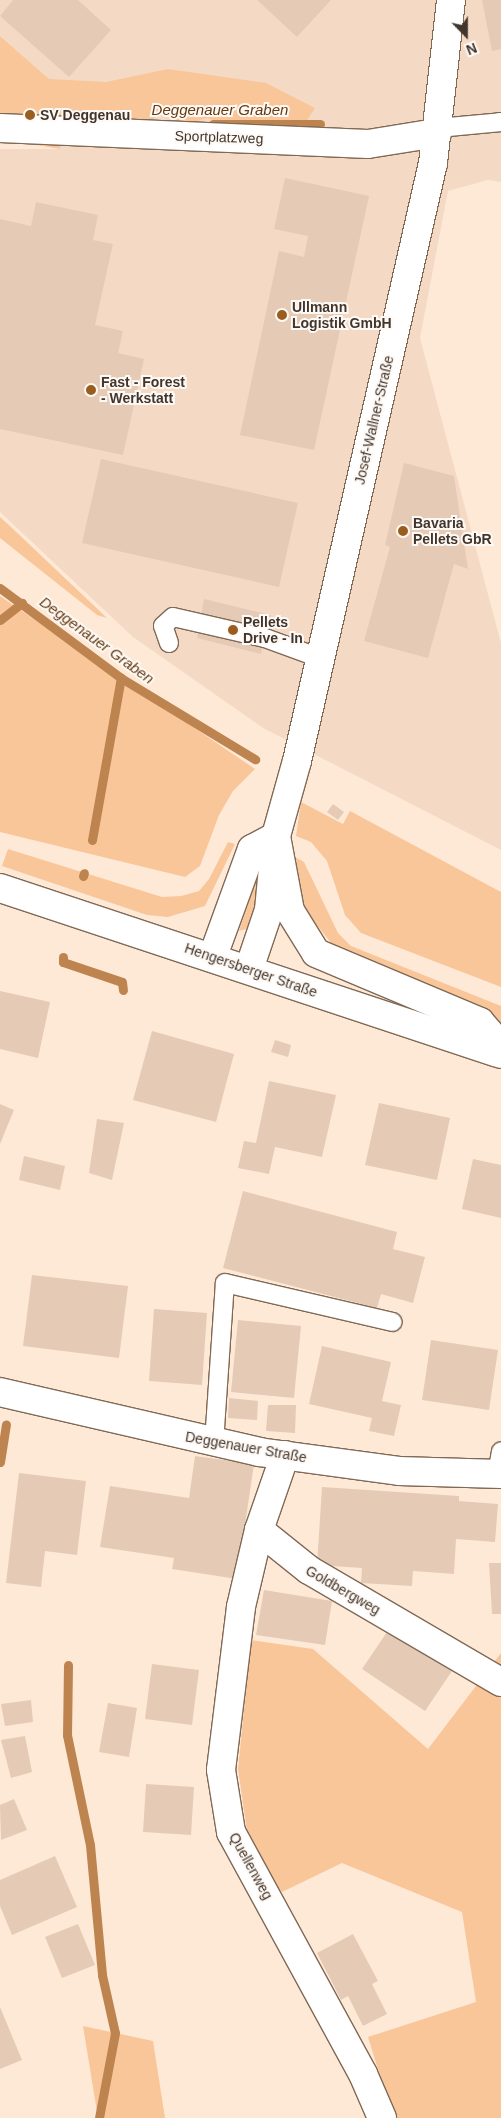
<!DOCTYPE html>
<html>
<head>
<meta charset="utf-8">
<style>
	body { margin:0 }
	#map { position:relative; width:501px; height:2118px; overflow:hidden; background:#fee9d7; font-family:Arial,sans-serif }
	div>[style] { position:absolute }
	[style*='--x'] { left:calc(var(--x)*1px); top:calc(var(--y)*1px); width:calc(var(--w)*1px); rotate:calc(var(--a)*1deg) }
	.built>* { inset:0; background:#f4dac5 }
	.green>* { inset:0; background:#f9c69a }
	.stream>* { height:9px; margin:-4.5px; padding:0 4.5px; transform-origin:4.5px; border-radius:4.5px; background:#be8450 }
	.building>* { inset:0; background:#e5cbb5 }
	.roads { filter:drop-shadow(1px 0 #806955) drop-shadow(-1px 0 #806955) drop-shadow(0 1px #806955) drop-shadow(0 -1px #806955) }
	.lane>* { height:18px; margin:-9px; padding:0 9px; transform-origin:9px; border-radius:9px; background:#fff }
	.street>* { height:28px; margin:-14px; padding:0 14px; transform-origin:14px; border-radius:14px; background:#fff }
	.secondary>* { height:28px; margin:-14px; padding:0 14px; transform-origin:14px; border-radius:14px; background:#fff }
	.dots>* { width:14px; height:14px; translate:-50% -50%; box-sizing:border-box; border:2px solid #fff9f5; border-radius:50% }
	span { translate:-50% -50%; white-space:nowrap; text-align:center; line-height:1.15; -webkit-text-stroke:4px #fff9f5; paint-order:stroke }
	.poi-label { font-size:14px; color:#40362d; font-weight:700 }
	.left { translate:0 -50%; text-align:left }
	.street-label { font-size:14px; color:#40362d }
	.water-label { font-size:15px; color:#623a11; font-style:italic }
	.north { position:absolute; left:441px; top:10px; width:50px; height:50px; -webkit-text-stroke:4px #fff9f5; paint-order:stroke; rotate:158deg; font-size:14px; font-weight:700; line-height:20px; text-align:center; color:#40362d }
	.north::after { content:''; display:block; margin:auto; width:18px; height:22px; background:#40362d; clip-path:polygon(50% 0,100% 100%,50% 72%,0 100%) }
</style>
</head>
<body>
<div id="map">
	<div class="built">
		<div style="clip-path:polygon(0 0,501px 0,501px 182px,488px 180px,448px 191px,420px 338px,501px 643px,501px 850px,263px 728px,133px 637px,0 512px,0 149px,60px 149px,62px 91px,0 36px)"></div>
	</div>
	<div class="green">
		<div style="clip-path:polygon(0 36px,49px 79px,106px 82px,168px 69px,266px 83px,315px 108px,302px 128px,280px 130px,258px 122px,229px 126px,207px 118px,184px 125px,162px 112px,153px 119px,126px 124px,107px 111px,83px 118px,62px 110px,60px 149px,0 139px)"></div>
		<div style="clip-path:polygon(0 517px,11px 527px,107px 618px,97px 615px,0 538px)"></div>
		<div style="clip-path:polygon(0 596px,255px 769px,233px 791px,219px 815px,200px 866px,185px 877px,0 832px)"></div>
		<div style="clip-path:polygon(301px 802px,343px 824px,350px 811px,501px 892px,501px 987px,361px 933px,345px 915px,327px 861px,311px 842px,296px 836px)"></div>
		<div style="clip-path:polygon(228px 842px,235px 844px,205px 906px,168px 917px,147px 915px,2px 866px,8px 849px,162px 897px,181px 896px,199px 891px,209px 879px)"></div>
		<div style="clip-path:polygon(266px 850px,260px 907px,246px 929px,239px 931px)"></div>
		<div style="clip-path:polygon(295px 857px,304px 862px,338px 933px,351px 946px,501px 1006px,501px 1023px,345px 960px,307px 913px,293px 873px)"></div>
		<div style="clip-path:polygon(251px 1640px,313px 1649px,428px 1749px,501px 1653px,501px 2118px,393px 2118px,368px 2037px,476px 2002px,462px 1912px,342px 1863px,282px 1892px,250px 1852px,238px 1769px)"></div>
		<div style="clip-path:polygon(83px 2026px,153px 2041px,165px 2118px,98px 2118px)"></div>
	</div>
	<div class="stream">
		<div style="--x:213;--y:124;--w:107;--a:0"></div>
		<div style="--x:0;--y:588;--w:151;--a:36.6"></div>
		<div style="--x:121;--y:678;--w:157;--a:31.2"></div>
		<div style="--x:0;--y:620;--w:28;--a:-38"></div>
		<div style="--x:92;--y:840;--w:165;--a:-79.9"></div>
		<div style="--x:83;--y:876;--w:3;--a:-72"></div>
		<div style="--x:63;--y:957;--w:5;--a:90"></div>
		<div style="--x:63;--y:962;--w:62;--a:18.7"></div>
		<div style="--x:122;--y:982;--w:8;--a:83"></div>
		<div style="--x:0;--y:1462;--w:38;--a:-81"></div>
		<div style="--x:68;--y:1665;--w:70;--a:90.8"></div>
		<div style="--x:67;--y:1735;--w:112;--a:78.2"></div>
		<div style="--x:90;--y:1845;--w:131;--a:84.7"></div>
		<div style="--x:102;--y:1975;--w:59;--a:77.4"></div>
		<div style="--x:115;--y:2033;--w:86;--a:100.7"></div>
	</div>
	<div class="building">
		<div style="clip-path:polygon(13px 0,78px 0,111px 30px,69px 77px,0 16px)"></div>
		<div style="clip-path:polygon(257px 0,331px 0,297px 37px)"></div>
		<div style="clip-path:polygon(482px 0,501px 0,501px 49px,492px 51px)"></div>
		<div style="clip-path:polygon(285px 178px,369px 196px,314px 450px,240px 435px,279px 251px,304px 257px,308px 236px,274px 229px)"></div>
		<div style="clip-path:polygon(36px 202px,98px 215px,93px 240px,113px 244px,95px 325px,123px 331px,118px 353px,144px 359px,123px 455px,0 429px,0 219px,31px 226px)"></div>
		<div style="clip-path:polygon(101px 459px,298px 503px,279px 587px,82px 543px)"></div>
		<div style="clip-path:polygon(404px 463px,454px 476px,468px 569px,454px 564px,428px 658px,364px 641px,390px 547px,385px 545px)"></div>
		<div style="clip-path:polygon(204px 599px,271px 615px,261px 654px,197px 638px)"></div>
		<div style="clip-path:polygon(333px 804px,344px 812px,338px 820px,327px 812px)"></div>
		<div style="clip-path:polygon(0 991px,50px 1002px,38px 1058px,0 1049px)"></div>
		<div style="clip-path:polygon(152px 1031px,234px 1054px,216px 1122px,133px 1100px)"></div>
		<div style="clip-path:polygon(275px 1040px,291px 1045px,288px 1057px,271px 1052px)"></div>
		<div style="clip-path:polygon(269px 1081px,336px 1095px,322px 1157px,275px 1147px,269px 1174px,238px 1168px,244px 1141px,256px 1143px)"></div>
		<div style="clip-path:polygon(379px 1103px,450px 1118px,437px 1180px,365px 1165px)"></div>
		<div style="clip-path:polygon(0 1104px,14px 1110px,0 1144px)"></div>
		<div style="clip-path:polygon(97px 1119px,124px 1123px,112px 1180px,89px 1173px)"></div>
		<div style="clip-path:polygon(24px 1156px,65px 1166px,60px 1190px,19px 1180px)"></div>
		<div style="clip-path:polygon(473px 1159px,501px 1165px,501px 1218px,462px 1209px)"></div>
		<div style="clip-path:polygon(243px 1191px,397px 1232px,393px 1249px,425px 1257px,413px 1303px,381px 1294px,377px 1308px,223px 1268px)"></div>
		<div style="clip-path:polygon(32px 1275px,128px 1286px,119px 1358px,23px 1346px)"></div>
		<div style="clip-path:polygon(154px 1309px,207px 1313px,202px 1385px,149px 1381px)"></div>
		<div style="clip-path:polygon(238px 1320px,301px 1326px,294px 1398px,231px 1392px)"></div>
		<div style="clip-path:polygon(431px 1340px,498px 1350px,489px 1410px,422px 1400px)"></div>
		<div style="clip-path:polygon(322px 1346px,391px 1362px,382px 1401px,401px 1405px,394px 1436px,369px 1431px,372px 1418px,309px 1404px)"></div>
		<div style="clip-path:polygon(229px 1398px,258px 1401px,257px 1420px,228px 1418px)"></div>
		<div style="clip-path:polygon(268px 1405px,296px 1405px,295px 1433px,266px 1431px)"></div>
		<div style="clip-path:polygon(195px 1456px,254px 1464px,237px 1579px,172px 1569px,174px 1558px,100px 1547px,110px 1486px,189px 1498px)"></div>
		<div style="clip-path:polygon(19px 1473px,86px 1481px,77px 1555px,45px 1551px,41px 1587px,6px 1583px)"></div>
		<div style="clip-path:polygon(322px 1487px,459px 1496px,459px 1501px,498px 1504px,495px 1542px,456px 1539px,454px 1574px,413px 1571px,412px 1586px,361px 1583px,362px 1568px,317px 1565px)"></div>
		<div style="clip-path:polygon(489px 1563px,501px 1563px,501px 1614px,492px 1614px)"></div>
		<div style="clip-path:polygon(264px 1590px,332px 1601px,325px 1645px,256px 1635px)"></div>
		<div style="clip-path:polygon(389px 1629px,452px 1671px,425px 1711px,362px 1669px)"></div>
		<div style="clip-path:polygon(152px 1664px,199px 1670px,192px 1725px,145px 1719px)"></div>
		<div style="clip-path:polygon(31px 1700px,33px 1722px,5px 1726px,1px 1704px)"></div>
		<div style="clip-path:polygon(108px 1703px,137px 1708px,129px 1757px,99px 1752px)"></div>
		<div style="clip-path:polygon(25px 1736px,32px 1772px,11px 1778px,1px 1740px)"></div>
		<div style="clip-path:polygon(146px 1784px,194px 1787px,191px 1835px,143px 1832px)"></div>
		<div style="clip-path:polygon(14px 1799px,27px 1830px,1px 1840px,0 1805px)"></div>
		<div style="clip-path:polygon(55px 1856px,77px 1907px,12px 1935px,0 1906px,0 1880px)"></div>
		<div style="clip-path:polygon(78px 1924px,95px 1965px,62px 1978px,45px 1937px)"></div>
		<div style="clip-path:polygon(353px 1934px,378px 1981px,372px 1984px,387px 2014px,363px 2026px,348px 1996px,341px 2000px,317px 1953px)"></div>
		<div style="clip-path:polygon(0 2007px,22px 2060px,0 2069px)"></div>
	</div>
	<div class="roads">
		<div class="lane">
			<div style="--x:438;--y:128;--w:63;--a:-5.4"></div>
			<div style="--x:169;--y:643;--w:18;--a:-109"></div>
			<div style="--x:163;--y:626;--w:13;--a:-42"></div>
			<div style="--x:173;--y:617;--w:94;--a:12.9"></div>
			<div style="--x:265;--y:638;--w:59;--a:20"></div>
			<div style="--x:214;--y:1443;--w:160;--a:-86.1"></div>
			<div style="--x:225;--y:1283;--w:172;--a:13.1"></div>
			<div style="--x:497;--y:1474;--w:23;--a:-80"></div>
		</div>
		<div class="street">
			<div style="--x:0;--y:128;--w:368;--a:2.5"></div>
			<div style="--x:368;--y:144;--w:70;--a:-9.1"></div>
			<div style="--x:213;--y:956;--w:114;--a:-70"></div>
			<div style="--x:252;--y:849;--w:27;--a:-28"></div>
			<div style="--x:249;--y:969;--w:62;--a:-71.3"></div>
			<div style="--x:269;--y:910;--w:74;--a:-84.6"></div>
			<div style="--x:276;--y:836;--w:78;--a:-74.4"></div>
			<div style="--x:297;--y:761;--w:613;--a:-77.19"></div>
			<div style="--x:433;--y:163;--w:164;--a:-83.7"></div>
			<div style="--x:0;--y:1392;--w:266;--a:13"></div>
			<div style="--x:259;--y:1452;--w:141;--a:7.7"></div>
			<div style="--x:399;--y:1471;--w:102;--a:1.7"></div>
			<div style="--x:285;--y:1455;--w:79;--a:109.1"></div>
			<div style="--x:259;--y:1530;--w:64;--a:38.7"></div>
			<div style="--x:309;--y:1570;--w:222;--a:30.3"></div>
			<div style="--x:259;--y:1530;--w:79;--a:103.2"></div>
			<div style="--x:241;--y:1607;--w:164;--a:97"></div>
			<div style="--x:221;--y:1770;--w:63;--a:80.8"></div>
			<div style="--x:231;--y:1832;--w:276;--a:61.4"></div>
			<div style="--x:363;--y:2074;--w:48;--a:66.6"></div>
		</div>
		<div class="secondary">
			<div style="--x:276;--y:836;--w:76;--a:79.4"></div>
			<div style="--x:290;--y:911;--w:49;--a:58.2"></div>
			<div style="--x:316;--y:953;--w:178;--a:22.8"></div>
			<div style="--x:480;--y:1022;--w:32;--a:49"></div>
			<div style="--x:0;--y:888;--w:528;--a:18.33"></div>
		</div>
	</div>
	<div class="dots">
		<div style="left:30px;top:115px;background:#995d1f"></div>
		<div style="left:282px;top:315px;background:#995d1f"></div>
		<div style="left:91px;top:390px;background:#995d1f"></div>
		<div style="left:403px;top:531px;background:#995d1f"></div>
		<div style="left:233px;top:630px;background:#995d1f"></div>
	</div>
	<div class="poi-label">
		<span class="left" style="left:40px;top:115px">SV Deggenau</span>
		<span class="left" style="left:292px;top:315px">Ullmann<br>Logistik GmbH</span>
		<span class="left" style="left:101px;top:390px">Fast - Forest<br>- Werkstatt</span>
		<span class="left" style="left:413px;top:531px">Bavaria<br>Pellets GbR</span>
		<span class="left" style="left:243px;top:630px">Pellets<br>Drive - In</span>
	</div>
	<div class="street-label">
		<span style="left:219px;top:137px;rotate:2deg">Sportplatzweg</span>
		<span style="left:374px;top:420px;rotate:-77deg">Josef-Wallner-Straße</span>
		<span style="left:251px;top:970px;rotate:19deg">Hengersberger Straße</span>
		<span style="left:246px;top:1447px;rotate:10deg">Deggenauer Straße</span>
		<span style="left:343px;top:1590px;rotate:30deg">Goldbergweg</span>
		<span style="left:251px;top:1866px;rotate:61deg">Quellenweg</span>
	</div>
	<div class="water-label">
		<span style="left:220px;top:110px">Deggenauer Graben</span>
		<span style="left:97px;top:640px;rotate:36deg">Deggenauer Graben</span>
	</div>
	<div class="north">N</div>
</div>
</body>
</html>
